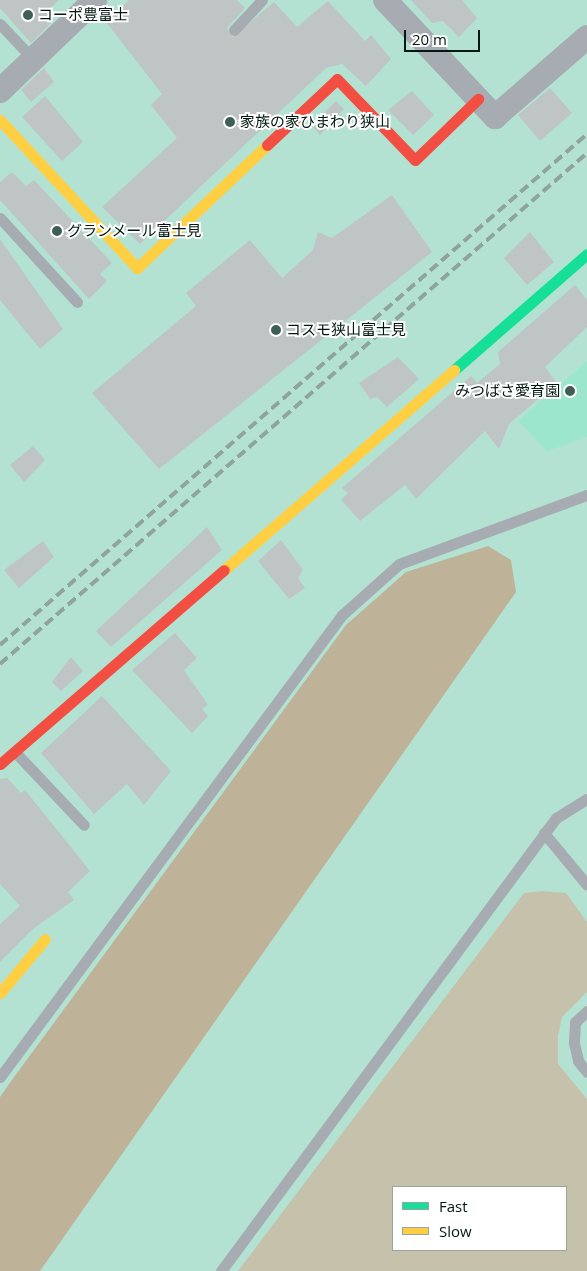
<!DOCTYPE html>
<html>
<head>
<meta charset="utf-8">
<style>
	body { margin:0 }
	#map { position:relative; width:587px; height:1271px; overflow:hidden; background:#b4e2d2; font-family:"Open Sans","Noto Sans JP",sans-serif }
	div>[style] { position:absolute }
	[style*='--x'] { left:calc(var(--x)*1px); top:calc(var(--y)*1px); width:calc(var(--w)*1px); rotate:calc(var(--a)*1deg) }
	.built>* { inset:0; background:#9de6ce }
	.green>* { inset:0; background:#c6c1ab }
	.forest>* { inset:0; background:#beb298 }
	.building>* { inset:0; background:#bec5c4 }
	.lane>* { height:11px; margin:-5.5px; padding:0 5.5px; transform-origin:5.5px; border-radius:5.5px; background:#a6acb1 }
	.street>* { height:24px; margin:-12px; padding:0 12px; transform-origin:12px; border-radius:12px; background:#a6acb1 }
	.fast>* { height:11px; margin:-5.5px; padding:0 5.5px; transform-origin:5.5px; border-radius:5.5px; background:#16e098 }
	.slow>* { height:11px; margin:-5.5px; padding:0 5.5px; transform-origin:5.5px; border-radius:5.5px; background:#ffcf43 }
	.jam>* { height:11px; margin:-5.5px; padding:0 5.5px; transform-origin:5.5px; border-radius:5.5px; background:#f24e42 }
	.rail>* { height:4px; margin-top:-2px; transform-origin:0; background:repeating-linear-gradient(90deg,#8fa39f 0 10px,transparent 0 15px) }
	.dots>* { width:14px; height:14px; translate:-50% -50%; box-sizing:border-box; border:2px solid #fff; border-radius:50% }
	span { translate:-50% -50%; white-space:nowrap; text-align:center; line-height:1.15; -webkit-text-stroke:4px #fff; paint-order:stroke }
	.poi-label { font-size:15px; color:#001810 }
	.left { translate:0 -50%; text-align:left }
	.right { translate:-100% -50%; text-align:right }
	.legend { position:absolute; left:392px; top:1186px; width:175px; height:65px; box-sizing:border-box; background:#fff; border:1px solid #99a39f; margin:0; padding:6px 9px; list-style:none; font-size:15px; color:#001810 }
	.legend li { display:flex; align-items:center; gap:10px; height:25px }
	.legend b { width:25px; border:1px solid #99a39f }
	.scale { position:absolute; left:404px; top:30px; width:76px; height:22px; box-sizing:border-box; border:2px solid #001810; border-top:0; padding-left:6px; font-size:15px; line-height:18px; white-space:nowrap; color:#001810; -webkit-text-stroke:4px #fff; paint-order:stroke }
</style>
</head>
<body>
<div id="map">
	<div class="built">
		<div style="clip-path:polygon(587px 361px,587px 437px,547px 451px,518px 421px)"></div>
	</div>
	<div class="green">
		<div style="clip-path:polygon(evenodd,542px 891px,566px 893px,587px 922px,587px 992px,562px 1017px,558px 1036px,558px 1064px,587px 1099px,587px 1271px,238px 1271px,524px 893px,542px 891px,393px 1187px,566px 1187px,566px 1250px,393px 1250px,393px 1187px)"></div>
	</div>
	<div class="forest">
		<div style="clip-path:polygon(488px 546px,511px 560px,516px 592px,40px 1271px,0 1271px,0 1097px,9px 1084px,346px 625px,406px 572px)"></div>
	</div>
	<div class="building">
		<div style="clip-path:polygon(0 0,59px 0,47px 12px,54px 20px,31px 43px,0 8px)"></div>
		<div style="clip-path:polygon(129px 0,237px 0,245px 8px,227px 28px,233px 37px,274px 2px,297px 27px,328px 1px,365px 41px,371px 35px,391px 59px,366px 86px,342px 64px,326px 68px,140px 244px,102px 207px,177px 138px,151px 105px,162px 94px,106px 22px)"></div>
		<div style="clip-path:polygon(411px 0,462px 0,477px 18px,459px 37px,443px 21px,432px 23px)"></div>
		<div style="clip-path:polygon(44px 68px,54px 82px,31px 102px,21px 90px)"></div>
		<div style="clip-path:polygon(550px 88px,572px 113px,540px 141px,518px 115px)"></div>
		<div style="clip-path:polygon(412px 91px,434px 115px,413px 135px,388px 110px)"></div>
		<div style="clip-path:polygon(45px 96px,83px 142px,62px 161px,22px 117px)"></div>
		<div style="clip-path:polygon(336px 101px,344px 109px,320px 135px,311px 125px)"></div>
		<div style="clip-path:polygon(12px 172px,26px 186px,34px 180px,112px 263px,100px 274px,107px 281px,89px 299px,0 200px,0 182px)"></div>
		<div style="clip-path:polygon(392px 195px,432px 252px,159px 469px,92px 393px,196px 306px,186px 293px,250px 240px,282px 278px,313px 250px,318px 232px,332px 238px)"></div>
		<div style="clip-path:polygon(530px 232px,554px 262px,527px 285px,504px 258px)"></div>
		<div style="clip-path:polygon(0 239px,63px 329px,40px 349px,0 300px)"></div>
		<div style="clip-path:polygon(575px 285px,587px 300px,587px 327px,545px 367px,557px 383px,509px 424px,499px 449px,485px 431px,416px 499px,405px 485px,360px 521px,341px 500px,348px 493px,342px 488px,471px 376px,477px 383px,500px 364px,498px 352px)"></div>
		<div style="clip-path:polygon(398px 357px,419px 379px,387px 407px,377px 397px,370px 399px,359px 383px)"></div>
		<div style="clip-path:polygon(33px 446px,45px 460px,24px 482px,10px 465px)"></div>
		<div style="clip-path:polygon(207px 527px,222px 550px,111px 647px,96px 631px)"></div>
		<div style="clip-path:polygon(281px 540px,303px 570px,298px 578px,305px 588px,289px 599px,258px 561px)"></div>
		<div style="clip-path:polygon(43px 541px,54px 557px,19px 588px,4px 570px)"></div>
		<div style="clip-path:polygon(175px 633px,197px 658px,184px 670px,208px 705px,202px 709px,208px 716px,192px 733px,132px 670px)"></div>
		<div style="clip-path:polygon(71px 657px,83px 671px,61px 691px,52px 682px)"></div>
		<div style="clip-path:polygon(102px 696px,171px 771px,144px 805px,127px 784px,94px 814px,41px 753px)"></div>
		<div style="clip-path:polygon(7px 778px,21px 793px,25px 790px,90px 871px,68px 892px,74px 900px,33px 929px,0 962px,0 924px,20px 906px,0 884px,0 779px)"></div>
	</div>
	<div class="lane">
		<div style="--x:0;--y:24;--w:48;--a:46.7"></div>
		<div style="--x:234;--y:30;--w:41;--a:-47"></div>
		<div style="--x:0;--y:218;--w:114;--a:47.5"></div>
		<div style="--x:15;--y:752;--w:100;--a:46.6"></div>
		<div style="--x:544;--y:833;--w:67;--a:50.4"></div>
		<div style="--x:587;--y:1011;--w:16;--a:137"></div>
		<div style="--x:575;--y:1022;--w:21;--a:93"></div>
		<div style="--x:574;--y:1043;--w:18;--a:77"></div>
		<div style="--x:578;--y:1061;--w:14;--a:51"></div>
		<div style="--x:0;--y:1077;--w:575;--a:-53.49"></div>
		<div style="--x:342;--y:615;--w:76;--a:-41.8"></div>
		<div style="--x:399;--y:564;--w:200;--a:-20.2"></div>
		<div style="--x:221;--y:1271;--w:563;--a:-53.52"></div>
		<div style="--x:556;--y:818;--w:36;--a:-32"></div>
	</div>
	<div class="street">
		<div style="--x:385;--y:0;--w:161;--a:46.8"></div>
		<div style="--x:495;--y:117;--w:122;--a:-41"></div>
		<div style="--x:0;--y:91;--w:132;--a:-43.8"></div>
	</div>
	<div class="fast">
		<div style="--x:454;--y:370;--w:176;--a:-41.1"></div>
	</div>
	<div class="slow">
		<div style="--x:0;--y:120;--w:202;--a:47.2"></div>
		<div style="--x:137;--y:268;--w:179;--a:-43.4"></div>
		<div style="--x:224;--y:570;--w:305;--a:-41"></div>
		<div style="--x:0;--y:993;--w:70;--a:-50.2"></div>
	</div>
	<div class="jam">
		<div style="--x:267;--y:145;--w:96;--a:-43.3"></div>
		<div style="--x:337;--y:79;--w:112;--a:46.1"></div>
		<div style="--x:415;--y:160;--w:88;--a:-44.1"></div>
		<div style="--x:0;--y:764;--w:296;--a:-40.9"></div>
	</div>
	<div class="rail">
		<div style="--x:0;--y:645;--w:778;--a:-41.04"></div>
		<div style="--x:0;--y:664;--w:778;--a:-41.04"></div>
	</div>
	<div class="dots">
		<div style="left:28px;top:15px;background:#3f5f54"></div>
		<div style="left:230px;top:122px;background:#3f5f54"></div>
		<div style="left:57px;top:231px;background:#3f5f54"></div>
		<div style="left:276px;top:330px;background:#3f5f54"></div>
		<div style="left:570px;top:391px;background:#3f5f54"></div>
	</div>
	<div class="poi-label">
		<span class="left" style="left:38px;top:15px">コーポ豊富士</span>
		<span class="left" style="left:240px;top:122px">家族の家ひまわり狭山</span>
		<span class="left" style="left:67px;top:231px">グランメール富士見</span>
		<span class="left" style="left:286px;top:330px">コスモ狭山富士見</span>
		<span class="right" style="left:560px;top:391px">みつばさ愛育園</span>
	</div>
	<ul class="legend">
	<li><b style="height:6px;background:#16e098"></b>Fast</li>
	<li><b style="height:6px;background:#ffcf43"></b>Slow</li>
	</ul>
	<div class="scale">20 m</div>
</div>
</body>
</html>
